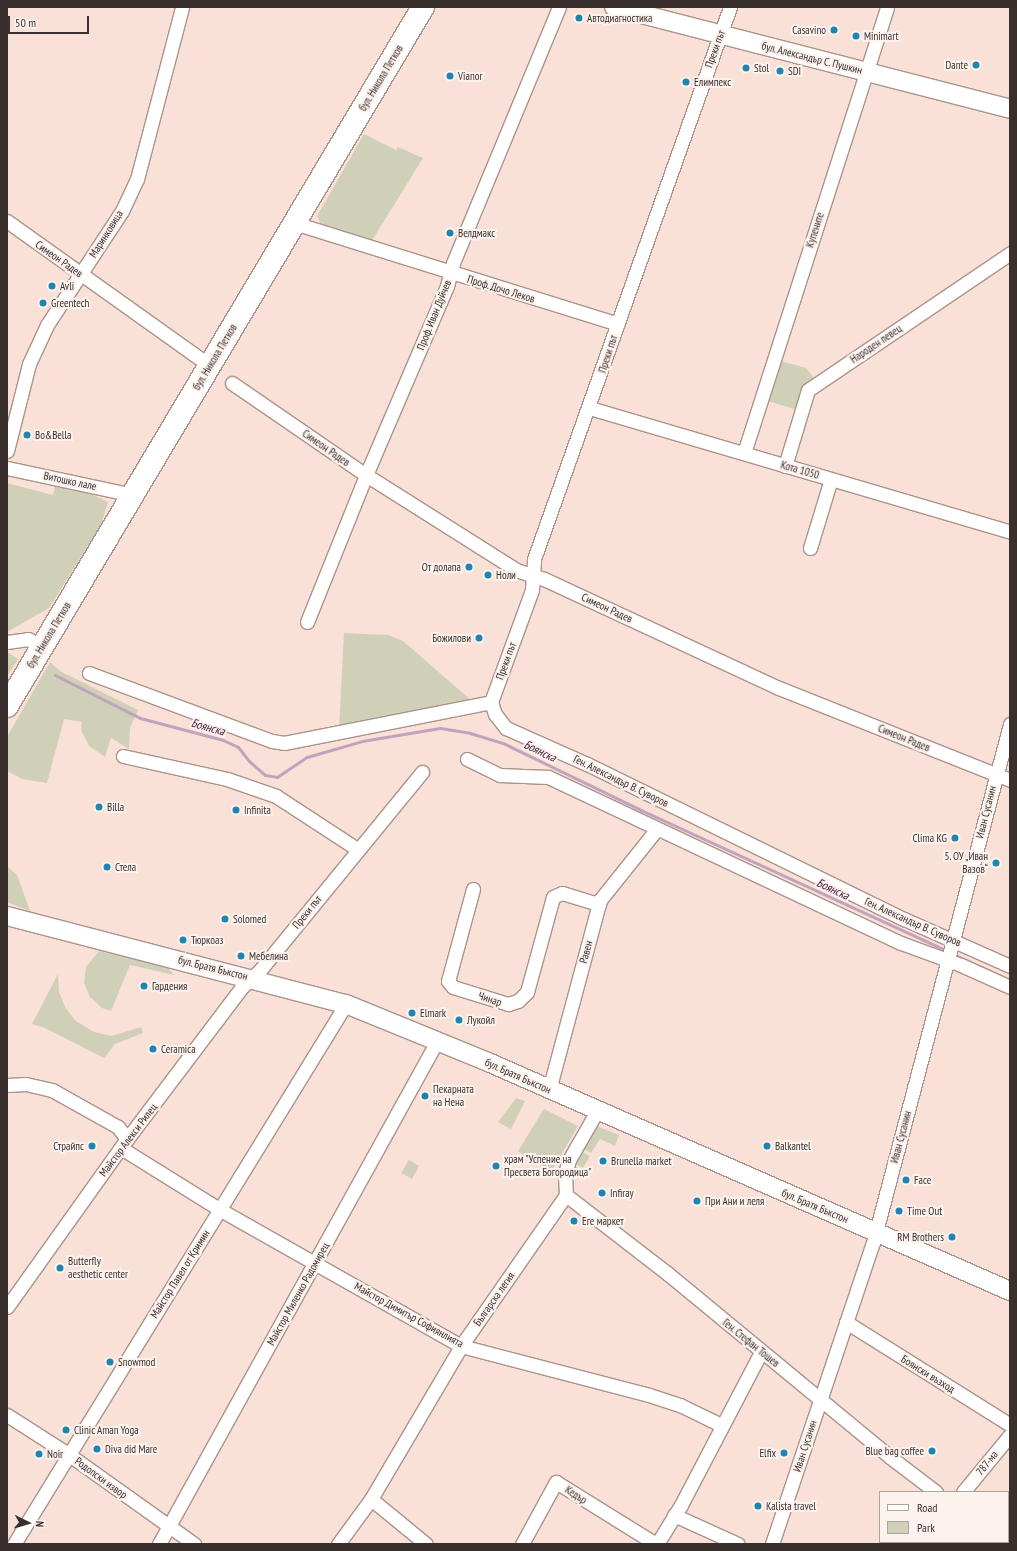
<!DOCTYPE html>
<html>
<head>
<meta charset="utf-8">
<style>
	body { margin:0 }
	#map { position:relative; width:1017px; height:1551px; overflow:hidden; background:#fae1d8; font-family:"PT Sans Narrow",sans-serif }
	div>[style] { position:absolute }
	[style*='--x'] { left:calc(var(--x)*1px); top:calc(var(--y)*1px); width:calc(var(--w)*1px); rotate:calc(var(--a)*1deg) }
	.green>* { inset:0; background:#d0cfb7 }
	.stream>* { height:3px; margin:-1.5px; padding:0 1.5px; transform-origin:1.5px; border-radius:1.5px; background:#c2a3bd }
	.roads { filter:drop-shadow(1px 0 #ab938c) drop-shadow(-1px 0 #ab938c) drop-shadow(0 1px #ab938c) drop-shadow(0 -1px #ab938c) }
	.street>* { height:13px; margin:-6.5px; padding:0 6.5px; transform-origin:6.5px; border-radius:6.5px; background:#fff }
	.secondary>* { height:18px; margin:-9px; padding:0 9px; transform-origin:9px; border-radius:9px; background:#fff }
	.highway>* { height:22px; margin:-11px; padding:0 11px; transform-origin:11px; border-radius:11px; background:#fff }
	.dots>* { width:11px; height:11px; translate:-50% -50%; box-sizing:border-box; border:2px solid #fcf2ee; border-radius:50% }
	span { translate:-50% -50%; white-space:nowrap; text-align:center; line-height:1.15; -webkit-text-stroke:4px #fcf2ee; paint-order:stroke }
	.poi-label { font-size:11px; color:#392f2c }
	.left { translate:0 -50%; text-align:left }
	.right { translate:-100% -50%; text-align:right }
	.street-label { font-size:11px; color:#392f2c }
	.water-label { font-size:12px; color:#40183b; font-style:italic }
	.frame { position:absolute; inset:0; border:8px solid #392f2c; pointer-events:none }
	.legend { position:absolute; left:879px; top:1491px; width:130px; height:52px; box-sizing:border-box; background:#fcf2ee; border:1px solid #aea4a0; margin:0; padding:5px 7px; list-style:none; font-size:12px; color:#392f2c }
	.legend li { display:flex; align-items:center; gap:8px; height:20px }
	.legend b { width:20px; border:1px solid #aea4a0 }
	.north { position:absolute; left:8px; top:1503px; width:40px; height:40px; -webkit-text-stroke:3px #fcf2ee; paint-order:stroke; rotate:95deg; font-size:11px; font-weight:700; line-height:16px; text-align:center; color:#392f2c }
	.north::after { content:''; display:block; margin:auto; width:14px; height:18px; background:#392f2c; clip-path:polygon(50% 0,100% 100%,50% 72%,0 100%) }
	.scale { position:absolute; left:8px; top:16px; width:81px; height:18px; box-sizing:border-box; border:2px solid #392f2c; border-top:0; padding-left:5px; font-size:12px; line-height:14px; white-space:nowrap; color:#392f2c; -webkit-text-stroke:3px #fcf2ee; paint-order:stroke }
</style>
</head>
<body>
<div id="map">
	<div class="green">
		<div style="clip-path:polygon(364px 134px,396px 150px,398px 147px,423px 158px,371px 242px,322px 227px,317px 216px)"></div>
		<div style="clip-path:polygon(774px 359px,806px 368px,818px 383px,801px 411px,761px 399px)"></div>
		<div style="clip-path:polygon(7px 483px,53px 495px,55px 486px,92px 494px,108px 502px,101px 525px,49px 608px,7px 632px)"></div>
		<div style="clip-path:polygon(344px 633px,388px 635px,403px 641px,473px 702px,339px 730px)"></div>
		<div style="clip-path:polygon(7px 652px,18px 659px,7px 676px)"></div>
		<div style="clip-path:polygon(50px 662px,60px 671px,138px 710px,130px 728px,129px 749px,111px 738px,105px 757px,89px 746px,81px 730px,82px 722px,64px 719px,47px 783px,22px 779px,7px 771px,7px 737px)"></div>
		<div style="clip-path:polygon(7px 866px,17px 875px,30px 911px,7px 902px)"></div>
		<div style="clip-path:polygon(99px 951px,167px 967px,174px 975px,130px 965px,111px 1011px,102px 1008px,90px 997px,84px 983px,86px 967px)"></div>
		<div style="clip-path:polygon(58px 974px,59px 992px,66px 1009px,76px 1021px,94px 1032px,112px 1036px,141px 1027px,143px 1033px,115px 1044px,104px 1058px,45px 1028px,32px 1024px)"></div>
		<div style="clip-path:polygon(516px 1098px,525px 1101px,511px 1129px,498px 1122px)"></div>
		<div style="clip-path:polygon(544px 1109px,578px 1126px,551px 1172px,518px 1151px)"></div>
		<div style="clip-path:polygon(596px 1126px,619px 1135px,615px 1146px,600px 1139px,591px 1153px,582px 1148px)"></div>
		<div style="clip-path:polygon(581px 1151px,590px 1156px,583px 1168px,574px 1163px)"></div>
		<div style="clip-path:polygon(409px 1160px,419px 1166px,412px 1179px,401px 1173px)"></div>
		<div style="clip-path:polygon(572px 1164px,581px 1171px,575px 1180px,567px 1173px)"></div>
	</div>
	<div class="stream">
		<div style="--x:55;--y:675;--w:95;--a:26.8"></div>
		<div style="--x:140;--y:718;--w:86;--a:14.8"></div>
		<div style="--x:223;--y:740;--w:17;--a:25"></div>
		<div style="--x:238;--y:747;--w:18;--a:52"></div>
		<div style="--x:249;--y:761;--w:21;--a:41"></div>
		<div style="--x:265;--y:775;--w:12;--a:9"></div>
		<div style="--x:277;--y:777;--w:36;--a:-34"></div>
		<div style="--x:307;--y:757;--w:57;--a:-16.2"></div>
		<div style="--x:362;--y:741;--w:79;--a:-9.5"></div>
		<div style="--x:440;--y:728;--w:30;--a:9"></div>
		<div style="--x:470;--y:733;--w:37;--a:17"></div>
		<div style="--x:505;--y:744;--w:151;--a:25.9"></div>
		<div style="--x:641;--y:810;--w:337;--a:24.7"></div>
		<div style="--x:953;--y:954;--w:57;--a:24.8"></div>
	</div>
	<div class="roads">
		<div class="street">
			<div style="--x:7;--y:221;--w:249;--a:35.5"></div>
			<div style="--x:294;--y:223;--w:339;--a:17.3"></div>
			<div style="--x:232;--y:383;--w:163;--a:34.5"></div>
			<div style="--x:366;--y:475;--w:178;--a:32.3"></div>
			<div style="--x:516;--y:570;--w:29;--a:18"></div>
			<div style="--x:544;--y:579;--w:259;--a:24.9"></div>
			<div style="--x:779;--y:688;--w:249;--a:21.7"></div>
			<div style="--x:590;--y:408;--w:438;--a:16.4"></div>
			<div style="--x:7;--y:451;--w:90;--a:-75.8"></div>
			<div style="--x:29;--y:364;--w:43;--a:-65.2"></div>
			<div style="--x:47;--y:325;--w:136;--a:-56.7"></div>
			<div style="--x:122;--y:211;--w:35;--a:-65"></div>
			<div style="--x:137;--y:179;--w:178;--a:-75.3"></div>
			<div style="--x:744;--y:453;--w:468;--a:-72.2"></div>
			<div style="--x:785;--y:466;--w:79;--a:-73.2"></div>
			<div style="--x:808;--y:390;--w:244;--a:-34.1"></div>
			<div style="--x:7;--y:468;--w:129;--a:12.1"></div>
			<div style="--x:810;--y:548;--w:72;--a:-73.1"></div>
			<div style="--x:307;--y:622;--w:158;--a:-68.1"></div>
			<div style="--x:366;--y:475;--w:206;--a:-66.8"></div>
			<div style="--x:447;--y:286;--w:24;--a:-75"></div>
			<div style="--x:453;--y:263;--w:277;--a:-67.5"></div>
			<div style="--x:7;--y:642;--w:21;--a:-8"></div>
			<div style="--x:28;--y:639;--w:16;--a:30"></div>
			<div style="--x:89;--y:673;--w:195;--a:20.4"></div>
			<div style="--x:272;--y:741;--w:12;--a:9"></div>
			<div style="--x:284;--y:743;--w:211;--a:-11.2"></div>
			<div style="--x:491;--y:702;--w:119;--a:-69.9"></div>
			<div style="--x:532;--y:590;--w:31;--a:-86"></div>
			<div style="--x:534;--y:559;--w:586;--a:-70.45"></div>
			<div style="--x:491;--y:702;--w:13;--a:72"></div>
			<div style="--x:495;--y:714;--w:18;--a:52"></div>
			<div style="--x:506;--y:728;--w:89;--a:24"></div>
			<div style="--x:587;--y:764;--w:353;--a:26.1"></div>
			<div style="--x:904;--y:919;--w:116;--a:23.9"></div>
			<div style="--x:123;--y:756;--w:107;--a:12.5"></div>
			<div style="--x:227;--y:779;--w:52;--a:19.1"></div>
			<div style="--x:276;--y:796;--w:97;--a:33.2"></div>
			<div style="--x:467;--y:759;--w:37;--a:26"></div>
			<div style="--x:500;--y:775;--w:48;--a:2.4"></div>
			<div style="--x:548;--y:777;--w:390;--a:25.2"></div>
			<div style="--x:901;--y:943;--w:64;--a:20.1"></div>
			<div style="--x:961;--y:965;--w:54;--a:24.2"></div>
			<div style="--x:473;--y:889;--w:95;--a:105.2"></div>
			<div style="--x:448;--y:981;--w:8;--a:50"></div>
			<div style="--x:453;--y:987;--w:58;--a:17.2"></div>
			<div style="--x:508;--y:1004;--w:10;--a:-17"></div>
			<div style="--x:518;--y:1001;--w:13;--a:-45"></div>
			<div style="--x:527;--y:992;--w:98;--a:-74.7"></div>
			<div style="--x:553;--y:897;--w:10;--a:-24"></div>
			<div style="--x:562;--y:893;--w:39;--a:17"></div>
			<div style="--x:7;--y:1085;--w:19;--a:-3"></div>
			<div style="--x:26;--y:1084;--w:27;--a:13"></div>
			<div style="--x:52;--y:1090;--w:76;--a:29.3"></div>
			<div style="--x:118;--y:1127;--w:15;--a:53"></div>
			<div style="--x:549;--y:1090;--w:197;--a:-75"></div>
			<div style="--x:600;--y:900;--w:90;--a:-51.3"></div>
			<div style="--x:121;--y:1148;--w:115;--a:31.9"></div>
			<div style="--x:219;--y:1209;--w:278;--a:29.5"></div>
			<div style="--x:461;--y:1346;--w:194;--a:14.6"></div>
			<div style="--x:649;--y:1395;--w:33;--a:18"></div>
			<div style="--x:680;--y:1405;--w:46;--a:26"></div>
			<div style="--x:566;--y:1195;--w:128;--a:37.7"></div>
			<div style="--x:667;--y:1273;--w:289;--a:39.5"></div>
			<div style="--x:890;--y:1457;--w:58;--a:37.3"></div>
			<div style="--x:7;--y:1307;--w:206;--a:-54.5"></div>
			<div style="--x:127;--y:1139;--w:189;--a:-52.9"></div>
			<div style="--x:241;--y:988;--w:26;--a:-43"></div>
			<div style="--x:260;--y:970;--w:256;--a:-50.7"></div>
			<div style="--x:846;--y:1322;--w:194;--a:32.1"></div>
			<div style="--x:7;--y:1415;--w:72;--a:32.6"></div>
			<div style="--x:68;--y:1454;--w:155;--a:35.5"></div>
			<div style="--x:963;--y:1492;--w:74;--a:-50.5"></div>
			<div style="--x:371;--y:1499;--w:71;--a:39.3"></div>
			<div style="--x:674;--y:1515;--w:70;--a:24.4"></div>
			<div style="--x:999;--y:1542;--w:3;--a:45"></div>
			<div style="--x:14;--y:1544;--w:634;--a:-58.42"></div>
			<div style="--x:159;--y:1544;--w:572;--a:-61.06"></div>
			<div style="--x:338;--y:1544;--w:56;--a:-53.7"></div>
			<div style="--x:371;--y:1499;--w:178;--a:-59.5"></div>
			<div style="--x:461;--y:1346;--w:184;--a:-55.2"></div>
			<div style="--x:566;--y:1195;--w:22;--a:-93"></div>
			<div style="--x:565;--y:1173;--w:14;--a:-73"></div>
			<div style="--x:569;--y:1160;--w:56;--a:-60.3"></div>
			<div style="--x:522;--y:1544;--w:71;--a:-61.3"></div>
			<div style="--x:556;--y:1482;--w:118;--a:31.8"></div>
			<div style="--x:657;--y:1544;--w:46;--a:-58.4"></div>
			<div style="--x:681;--y:1505;--w:173;--a:-62.4"></div>
			<div style="--x:772;--y:1544;--w:317;--a:-71.5"></div>
			<div style="--x:873;--y:1243;--w:537;--a:-75.21"></div>
		</div>
		<div class="secondary">
			<div style="--x:614;--y:7;--w:409;--a:14.4"></div>
			<div style="--x:7;--y:916;--w:350;--a:14.6"></div>
			<div style="--x:346;--y:1004;--w:153;--a:22.2"></div>
			<div style="--x:488;--y:1062;--w:570;--a:23.69"></div>
		</div>
		<div class="highway">
			<div style="--x:7;--y:706;--w:813;--a:-59.24"></div>
		</div>
	</div>
	<div class="dots">
		<div style="left:579px;top:18px;background:#1f84ae"></div>
		<div style="left:834px;top:30px;background:#1f84ae"></div>
		<div style="left:856px;top:36px;background:#1f84ae"></div>
		<div style="left:976px;top:65px;background:#1f84ae"></div>
		<div style="left:746px;top:68px;background:#1f84ae"></div>
		<div style="left:780px;top:71px;background:#1f84ae"></div>
		<div style="left:450px;top:76px;background:#1f84ae"></div>
		<div style="left:686px;top:82px;background:#1f84ae"></div>
		<div style="left:450px;top:233px;background:#1f84ae"></div>
		<div style="left:52px;top:286px;background:#1f84ae"></div>
		<div style="left:43px;top:303px;background:#1f84ae"></div>
		<div style="left:27px;top:435px;background:#1f84ae"></div>
		<div style="left:469px;top:567px;background:#1f84ae"></div>
		<div style="left:488px;top:575px;background:#1f84ae"></div>
		<div style="left:479px;top:638px;background:#1f84ae"></div>
		<div style="left:99px;top:807px;background:#1f84ae"></div>
		<div style="left:236px;top:810px;background:#1f84ae"></div>
		<div style="left:955px;top:838px;background:#1f84ae"></div>
		<div style="left:996px;top:863px;background:#1f84ae"></div>
		<div style="left:107px;top:867px;background:#1f84ae"></div>
		<div style="left:225px;top:919px;background:#1f84ae"></div>
		<div style="left:183px;top:940px;background:#1f84ae"></div>
		<div style="left:241px;top:956px;background:#1f84ae"></div>
		<div style="left:144px;top:986px;background:#1f84ae"></div>
		<div style="left:412px;top:1013px;background:#1f84ae"></div>
		<div style="left:459px;top:1020px;background:#1f84ae"></div>
		<div style="left:153px;top:1049px;background:#1f84ae"></div>
		<div style="left:425px;top:1096px;background:#1f84ae"></div>
		<div style="left:92px;top:1146px;background:#1f84ae"></div>
		<div style="left:767px;top:1146px;background:#1f84ae"></div>
		<div style="left:603px;top:1161px;background:#1f84ae"></div>
		<div style="left:496px;top:1166px;background:#1f84ae"></div>
		<div style="left:906px;top:1180px;background:#1f84ae"></div>
		<div style="left:602px;top:1193px;background:#1f84ae"></div>
		<div style="left:697px;top:1201px;background:#1f84ae"></div>
		<div style="left:899px;top:1211px;background:#1f84ae"></div>
		<div style="left:574px;top:1221px;background:#1f84ae"></div>
		<div style="left:952px;top:1237px;background:#1f84ae"></div>
		<div style="left:60px;top:1268px;background:#1f84ae"></div>
		<div style="left:110px;top:1362px;background:#1f84ae"></div>
		<div style="left:66px;top:1430px;background:#1f84ae"></div>
		<div style="left:97px;top:1449px;background:#1f84ae"></div>
		<div style="left:932px;top:1451px;background:#1f84ae"></div>
		<div style="left:784px;top:1453px;background:#1f84ae"></div>
		<div style="left:39px;top:1454px;background:#1f84ae"></div>
		<div style="left:758px;top:1506px;background:#1f84ae"></div>
	</div>
	<div class="poi-label">
		<span class="left" style="left:587px;top:18px">Автодиагностика</span>
		<span class="right" style="left:826px;top:30px">Casavino</span>
		<span class="left" style="left:864px;top:36px">Minimart</span>
		<span class="right" style="left:968px;top:65px">Dante</span>
		<span class="left" style="left:754px;top:68px">Stol</span>
		<span class="left" style="left:788px;top:71px">SDI</span>
		<span class="left" style="left:458px;top:76px">Vianor</span>
		<span class="left" style="left:694px;top:82px">Елимпекс</span>
		<span class="left" style="left:458px;top:233px">Велдмакс</span>
		<span class="left" style="left:60px;top:286px">Avli</span>
		<span class="left" style="left:51px;top:303px">Greentech</span>
		<span class="left" style="left:35px;top:435px">Bo&amp;Bella</span>
		<span class="right" style="left:461px;top:567px">От долапа</span>
		<span class="left" style="left:496px;top:575px">Ноли</span>
		<span class="right" style="left:471px;top:638px">Божилови</span>
		<span class="left" style="left:107px;top:807px">Billa</span>
		<span class="left" style="left:244px;top:810px">Infinita</span>
		<span class="right" style="left:947px;top:838px">Clima KG</span>
		<span class="right" style="left:988px;top:863px">5. ОУ „Иван<br>Вазов“</span>
		<span class="left" style="left:115px;top:867px">Стела</span>
		<span class="left" style="left:233px;top:919px">Solomed</span>
		<span class="left" style="left:191px;top:940px">Тюркоаз</span>
		<span class="left" style="left:249px;top:956px">Мебелина</span>
		<span class="left" style="left:152px;top:986px">Гардения</span>
		<span class="left" style="left:420px;top:1013px">Elmark</span>
		<span class="left" style="left:467px;top:1020px">Лукойл</span>
		<span class="left" style="left:161px;top:1049px">Ceramica</span>
		<span class="left" style="left:433px;top:1096px">Пекарната<br>на Нена</span>
		<span class="right" style="left:84px;top:1146px">Страйпс</span>
		<span class="left" style="left:775px;top:1146px">Balkantel</span>
		<span class="left" style="left:504px;top:1166px">храм "Успение на<br>Пресвета Богородица"</span>
		<span class="left" style="left:611px;top:1161px">Brunella market</span>
		<span class="left" style="left:914px;top:1180px">Face</span>
		<span class="left" style="left:610px;top:1193px">Infiray</span>
		<span class="left" style="left:705px;top:1201px">При Ани и леля</span>
		<span class="left" style="left:907px;top:1211px">Time Out</span>
		<span class="left" style="left:582px;top:1221px">Еге маркет</span>
		<span class="right" style="left:944px;top:1237px">RM Brothers</span>
		<span class="left" style="left:68px;top:1268px">Butterfly<br>aesthetic center</span>
		<span class="left" style="left:118px;top:1362px">Snowmod</span>
		<span class="left" style="left:74px;top:1430px">Clinic Aman Yoga</span>
		<span class="left" style="left:105px;top:1449px">Diva did Mare</span>
		<span class="right" style="left:924px;top:1451px">Blue bag coffee</span>
		<span class="right" style="left:776px;top:1453px">Elfix</span>
		<span class="left" style="left:47px;top:1454px">Noir</span>
		<span class="left" style="left:766px;top:1506px">Kalista travel</span>
	</div>
	<div class="street-label">
		<span style="left:715px;top:49px;rotate:-70deg">Преки път</span>
		<span style="left:812px;top:58px;rotate:14deg">бул. Александър С. Пушкин</span>
		<span style="left:381px;top:78px;rotate:-59deg">бул. Никола Петков</span>
		<span style="left:815px;top:230px;rotate:-72deg">Купените</span>
		<span style="left:106px;top:234px;rotate:-58deg">Маринковица</span>
		<span style="left:59px;top:259px;rotate:35deg">Симеон Радев</span>
		<span style="left:501px;top:289px;rotate:17deg">Проф. Дочо Леков</span>
		<span style="left:434px;top:315px;rotate:-68deg">Проф. Иван Дуйчев</span>
		<span style="left:876px;top:344px;rotate:-34deg">Народен певец</span>
		<span style="left:608px;top:354px;rotate:-72deg">Преки път</span>
		<span style="left:215px;top:357px;rotate:-59deg">бул. Никола Петков</span>
		<span style="left:326px;top:448px;rotate:35deg">Симеон Радев</span>
		<span style="left:800px;top:470px;rotate:16deg">Кота 1050</span>
		<span style="left:70px;top:481px;rotate:12deg">Витошко лале</span>
		<span style="left:607px;top:608px;rotate:25deg">Симеон Радев</span>
		<span style="left:49px;top:635px;rotate:-59deg">бул. Никола Петков</span>
		<span style="left:506px;top:661px;rotate:-70deg">Преки път</span>
		<span style="left:904px;top:738px;rotate:22deg">Симеон Радев</span>
		<span style="left:621px;top:781px;rotate:26deg">Ген. Александър В. Суворов</span>
		<span style="left:986px;top:812px;rotate:-76deg">Иван Сусанин</span>
		<span style="left:307px;top:912px;rotate:-51deg">Преки път</span>
		<span style="left:913px;top:922px;rotate:24deg">Ген. Александър В. Суворов</span>
		<span style="left:586px;top:952px;rotate:-75deg">Равен</span>
		<span style="left:213px;top:968px;rotate:14deg">бул. Братя Бъкстон</span>
		<span style="left:490px;top:999px;rotate:18deg">Чинар</span>
		<span style="left:518px;top:1076px;rotate:24deg">бул. Братя Бъкстон</span>
		<span style="left:901px;top:1137px;rotate:-75deg">Иван Сусанин</span>
		<span style="left:128px;top:1140px;rotate:-53deg">Майстор Алекси Рилец</span>
		<span style="left:815px;top:1206px;rotate:23deg">бул. Братя Бъкстон</span>
		<span style="left:180px;top:1274px;rotate:-58deg">Майстор Павел от Кримин</span>
		<span style="left:298px;top:1294px;rotate:-61deg">Майстор Миленко Радомирец</span>
		<span style="left:494px;top:1299px;rotate:-55deg">Българска легия</span>
		<span style="left:409px;top:1315px;rotate:29deg">Майстор Димитър Софиянлията</span>
		<span style="left:751px;top:1343px;rotate:39deg">Ген. Стефан Тошев</span>
		<span style="left:928px;top:1374px;rotate:32deg">Боянски възход</span>
		<span style="left:805px;top:1446px;rotate:-72deg">Иван Сусанин</span>
		<span style="left:987px;top:1463px;rotate:-51deg">787-ма</span>
		<span style="left:101px;top:1478px;rotate:36deg">Родопски извор</span>
		<span style="left:576px;top:1495px;rotate:33deg">Кедър</span>
	</div>
	<div class="water-label">
		<span style="left:208px;top:727px;rotate:16deg">Боянска</span>
		<span style="left:540px;top:751px;rotate:26deg">Боянска</span>
		<span style="left:833px;top:889px;rotate:25deg">Боянска</span>
	</div>
	<div class="frame"></div>
	<ul class="legend">
	<li><b style="height:5px;background:#fff"></b>Road</li>
	<li><b style="height:11px;background:#d0cfb7"></b>Park</li>
	</ul>
	<div class="north">N</div>
	<div class="scale">50 m</div>
</div>
</body>
</html>
